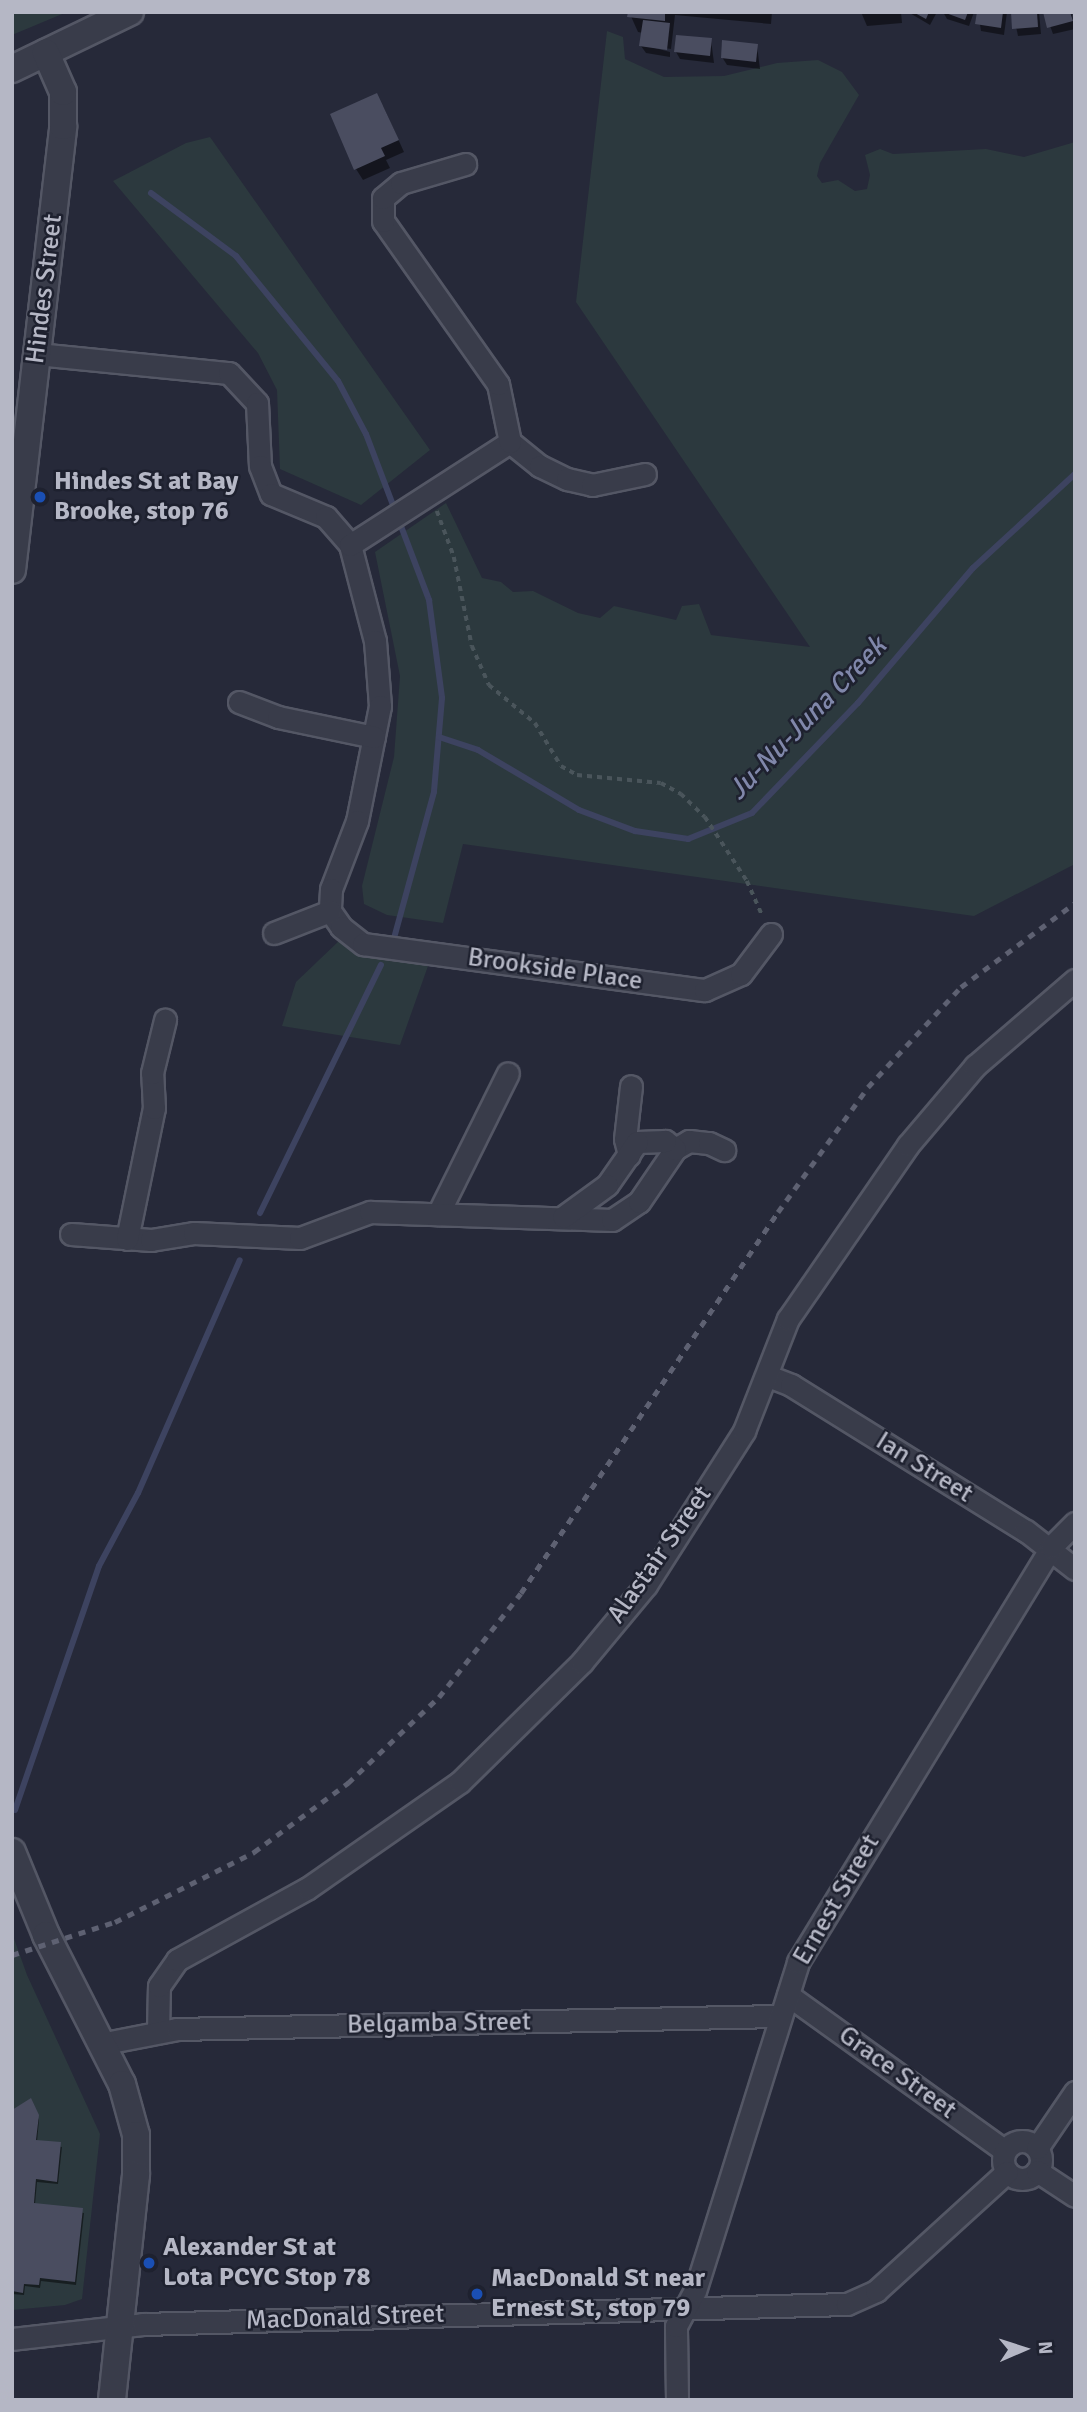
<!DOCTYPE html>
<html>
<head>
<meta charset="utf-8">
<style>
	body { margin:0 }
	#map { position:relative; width:1087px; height:2412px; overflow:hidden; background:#262939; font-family:Signika,sans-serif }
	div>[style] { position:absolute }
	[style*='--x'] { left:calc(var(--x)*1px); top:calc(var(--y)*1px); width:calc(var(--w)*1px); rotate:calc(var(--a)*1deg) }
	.green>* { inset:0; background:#2c393e }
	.shadow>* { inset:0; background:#0007 }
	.stream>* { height:6px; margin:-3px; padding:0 3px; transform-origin:3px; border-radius:3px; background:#3d4360 }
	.building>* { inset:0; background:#4a4d60 }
	.path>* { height:3.5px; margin-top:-1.75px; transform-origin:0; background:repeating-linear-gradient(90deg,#4a555b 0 5px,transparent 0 10px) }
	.roads { filter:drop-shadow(2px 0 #545765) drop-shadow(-2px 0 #545765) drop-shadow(0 2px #545765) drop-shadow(0 -2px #545765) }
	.minor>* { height:21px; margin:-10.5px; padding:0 10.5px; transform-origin:10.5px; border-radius:10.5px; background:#393c4a }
	.minor>.ring { margin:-10.5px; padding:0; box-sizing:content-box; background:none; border:21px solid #393c4a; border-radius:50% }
	.tertiary>* { height:26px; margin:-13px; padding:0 13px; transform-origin:13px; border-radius:13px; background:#393c4a }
	.rail>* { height:5px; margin-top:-2.5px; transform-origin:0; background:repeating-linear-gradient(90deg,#5e6172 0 7px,transparent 0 14px) }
	.dots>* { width:19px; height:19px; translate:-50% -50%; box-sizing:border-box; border:4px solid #1e212f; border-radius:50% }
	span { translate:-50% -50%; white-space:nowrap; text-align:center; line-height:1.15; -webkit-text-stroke:5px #1e212f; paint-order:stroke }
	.street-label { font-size:26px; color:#b5b7c5 }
	.poi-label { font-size:26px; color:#b5b7c5; font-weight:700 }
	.left { translate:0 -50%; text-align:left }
	.water-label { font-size:28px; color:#8087aa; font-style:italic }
	.frame { position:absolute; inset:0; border:14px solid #b5b7c5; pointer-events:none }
	.north { position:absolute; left:989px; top:2314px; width:70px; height:70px; -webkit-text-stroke:5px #1e212f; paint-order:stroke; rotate:87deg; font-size:19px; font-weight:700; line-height:28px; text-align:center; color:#b5b7c5 }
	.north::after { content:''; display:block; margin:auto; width:24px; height:32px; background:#b5b7c5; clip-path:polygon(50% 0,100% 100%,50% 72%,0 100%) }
</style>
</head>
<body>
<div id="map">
	<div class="green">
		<div style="clip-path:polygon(12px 12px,67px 12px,12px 35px)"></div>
		<div style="clip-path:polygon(607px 31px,623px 37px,625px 59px,664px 77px,724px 76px,777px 63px,818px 60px,842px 72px,859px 95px,820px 163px,817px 176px,822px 183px,838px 180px,855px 191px,867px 189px,870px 175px,865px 155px,880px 149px,893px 154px,986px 149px,1024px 157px,1075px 142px,1075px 864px,974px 916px,463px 844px,443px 923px,387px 915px,364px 904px,362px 886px,394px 757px,400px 676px,375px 552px,446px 503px,482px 578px,501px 582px,513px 592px,533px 591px,578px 613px,600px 618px,614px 606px,676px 620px,682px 606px,699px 604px,711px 635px,810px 647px,576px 302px)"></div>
		<div style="clip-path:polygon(210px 137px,430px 450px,361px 505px,280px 469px,277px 390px,258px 353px,113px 181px,186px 143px)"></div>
		<div style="clip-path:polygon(341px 939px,361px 953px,428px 966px,400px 1045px,282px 1026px,296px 982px)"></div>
		<div style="clip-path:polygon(12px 1933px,27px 1975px,100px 2134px,82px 2299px,65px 2305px,12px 2310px)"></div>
	</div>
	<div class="shadow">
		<div style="clip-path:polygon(629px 12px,772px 12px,771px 24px,675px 15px,671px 49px,644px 45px,670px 52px,670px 57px,646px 53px,641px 46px,643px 33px,638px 32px)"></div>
		<div style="clip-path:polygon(861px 12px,901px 12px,902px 23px,867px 26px)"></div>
		<div style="clip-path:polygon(908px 12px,937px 12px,930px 25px)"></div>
		<div style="clip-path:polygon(943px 12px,974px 12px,969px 26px,947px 19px)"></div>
		<div style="clip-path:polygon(978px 12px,1007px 12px,1004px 35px,981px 31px)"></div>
		<div style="clip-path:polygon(1013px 12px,1039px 12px,1041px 34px,1018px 36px)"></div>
		<div style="clip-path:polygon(1045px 12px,1071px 12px,1075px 29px,1053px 34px)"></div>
		<div style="clip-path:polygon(711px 40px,714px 63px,680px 59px,676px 52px)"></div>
		<div style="clip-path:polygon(757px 46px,760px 69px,727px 65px,722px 57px)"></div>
		<div style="clip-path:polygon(383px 106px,404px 152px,386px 160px,390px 168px,363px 180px,356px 169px)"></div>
		<div style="clip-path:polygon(31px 2101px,39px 2120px,37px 2142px,62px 2147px,58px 2184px,37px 2182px,35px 2204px,84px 2213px,76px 2285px,41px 2281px,40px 2288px,25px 2286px,24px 2295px,12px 2294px,12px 2112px)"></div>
	</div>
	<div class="stream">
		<div style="--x:151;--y:193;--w:106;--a:36.5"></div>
		<div style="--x:236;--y:256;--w:161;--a:50.8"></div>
		<div style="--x:338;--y:381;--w:60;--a:62.2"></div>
		<div style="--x:366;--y:434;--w:178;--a:69.2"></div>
		<div style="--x:429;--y:600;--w:99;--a:82.4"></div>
		<div style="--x:442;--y:698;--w:94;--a:94.9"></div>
		<div style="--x:434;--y:792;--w:148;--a:105.3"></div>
		<div style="--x:439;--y:737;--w:41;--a:18.4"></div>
		<div style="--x:478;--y:750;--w:117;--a:30.7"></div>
		<div style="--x:579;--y:810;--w:60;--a:20.6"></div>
		<div style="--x:635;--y:831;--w:54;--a:8.6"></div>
		<div style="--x:688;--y:839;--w:69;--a:-22.1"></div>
		<div style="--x:752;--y:813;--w:153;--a:-46.1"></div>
		<div style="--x:858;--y:703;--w:177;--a:-49.6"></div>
		<div style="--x:973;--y:568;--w:139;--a:-42.7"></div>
		<div style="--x:260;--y:1213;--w:276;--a:-64"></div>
		<div style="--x:15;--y:1810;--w:258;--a:-71"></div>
		<div style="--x:99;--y:1566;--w:83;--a:-61.9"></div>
		<div style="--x:138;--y:1493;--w:254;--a:-66.4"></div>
	</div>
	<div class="building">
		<div style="clip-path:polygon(628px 12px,665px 12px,665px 21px,627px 17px)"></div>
		<div style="clip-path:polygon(913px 12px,929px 12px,926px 19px)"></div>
		<div style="clip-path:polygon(943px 12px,968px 12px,965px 20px)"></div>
		<div style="clip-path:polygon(977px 12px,1003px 12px,1001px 28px,975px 24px)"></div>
		<div style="clip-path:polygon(1011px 12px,1037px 12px,1038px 27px,1012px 29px)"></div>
		<div style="clip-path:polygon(1043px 12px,1070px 12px,1073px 21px,1047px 28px)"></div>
		<div style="clip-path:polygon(643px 20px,670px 23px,667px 50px,639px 46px)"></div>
		<div style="clip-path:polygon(676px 35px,712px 38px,710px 56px,674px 52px)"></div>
		<div style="clip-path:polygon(722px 40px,758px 44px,756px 62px,721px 58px)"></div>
		<div style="clip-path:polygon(377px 93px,399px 140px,381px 148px,385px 156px,354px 170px,330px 114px)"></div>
		<div style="clip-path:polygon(31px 2098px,39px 2115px,36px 2140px,61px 2142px,57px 2182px,36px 2179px,34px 2203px,83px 2208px,75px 2282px,40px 2278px,39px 2285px,24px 2284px,23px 2293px,12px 2291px,12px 2110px)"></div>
	</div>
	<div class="path">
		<div style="--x:437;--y:511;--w:49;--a:69.7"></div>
		<div style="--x:454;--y:557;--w:91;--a:78.6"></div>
		<div style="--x:472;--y:646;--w:43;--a:66.4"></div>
		<div style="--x:489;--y:685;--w:60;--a:39.6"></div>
		<div style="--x:535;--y:723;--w:50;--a:58.8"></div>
		<div style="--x:561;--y:766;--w:18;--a:29"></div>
		<div style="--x:577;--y:775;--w:84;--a:5.4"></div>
		<div style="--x:661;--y:783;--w:23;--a:29"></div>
		<div style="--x:681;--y:794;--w:33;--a:44"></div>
		<div style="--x:705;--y:817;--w:77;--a:56.7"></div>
		<div style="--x:747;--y:881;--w:39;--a:66"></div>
		<div style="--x:12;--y:1923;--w:1;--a:45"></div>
	</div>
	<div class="roads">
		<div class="minor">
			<div style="--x:37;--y:354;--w:193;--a:5.7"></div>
			<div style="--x:229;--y:373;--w:41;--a:47"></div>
			<div style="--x:257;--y:403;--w:63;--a:87.3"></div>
			<div style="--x:260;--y:466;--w:30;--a:69"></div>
			<div style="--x:271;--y:494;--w:60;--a:22.7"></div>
			<div style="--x:326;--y:517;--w:37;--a:49"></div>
			<div style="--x:350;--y:545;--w:99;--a:75.4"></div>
			<div style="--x:375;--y:641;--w:65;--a:85.6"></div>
			<div style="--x:380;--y:706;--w:117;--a:101.3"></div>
			<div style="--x:357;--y:821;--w:73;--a:110.9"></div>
			<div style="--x:331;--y:889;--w:22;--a:93"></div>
			<div style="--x:330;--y:911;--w:19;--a:55"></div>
			<div style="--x:341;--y:927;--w:28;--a:38"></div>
			<div style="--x:363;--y:944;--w:345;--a:7.7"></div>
			<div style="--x:705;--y:990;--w:39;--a:-24"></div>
			<div style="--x:741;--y:974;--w:50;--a:-53.1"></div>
			<div style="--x:510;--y:442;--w:38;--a:39"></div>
			<div style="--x:540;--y:466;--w:30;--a:26"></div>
			<div style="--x:567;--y:479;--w:26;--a:13"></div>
			<div style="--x:592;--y:485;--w:54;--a:-11.7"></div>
			<div style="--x:350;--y:545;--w:190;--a:-32.8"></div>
			<div style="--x:510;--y:442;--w:59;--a:-101.7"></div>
			<div style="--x:498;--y:384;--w:199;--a:-125.2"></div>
			<div style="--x:383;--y:221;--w:23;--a:-90"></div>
			<div style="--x:383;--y:198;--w:23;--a:-40"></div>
			<div style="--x:401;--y:183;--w:67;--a:-16.5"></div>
			<div style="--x:239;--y:702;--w:42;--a:21"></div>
			<div style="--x:278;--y:717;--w:98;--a:11.8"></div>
			<div style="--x:274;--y:933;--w:60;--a:-21.4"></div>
			<div style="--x:675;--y:1149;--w:16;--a:-30"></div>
			<div style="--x:689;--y:1141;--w:20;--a:6"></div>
			<div style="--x:709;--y:1143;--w:17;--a:25"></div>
			<div style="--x:629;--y:1155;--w:16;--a:-104"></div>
			<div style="--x:625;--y:1139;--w:53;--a:-83.5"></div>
			<div style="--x:438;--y:1214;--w:157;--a:-63.6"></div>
			<div style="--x:71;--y:1234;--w:80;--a:4.3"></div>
			<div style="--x:151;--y:1240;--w:44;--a:-9.2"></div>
			<div style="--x:194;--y:1233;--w:106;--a:2.7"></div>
			<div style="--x:300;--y:1238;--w:75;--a:-20.4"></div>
			<div style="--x:370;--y:1212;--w:242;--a:1.9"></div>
			<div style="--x:612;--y:1220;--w:32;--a:-34"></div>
			<div style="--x:639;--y:1202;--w:64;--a:-55.8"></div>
			<div style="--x:675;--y:1149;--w:13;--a:-141"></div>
			<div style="--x:665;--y:1141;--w:28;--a:178"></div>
			<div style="--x:637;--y:1142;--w:52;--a:124.9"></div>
			<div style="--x:607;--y:1185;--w:54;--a:144"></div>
			<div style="--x:127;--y:1239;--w:134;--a:-78.4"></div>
			<div style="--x:154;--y:1108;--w:35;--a:-93"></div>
			<div style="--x:152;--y:1073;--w:55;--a:-76.2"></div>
			<div style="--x:768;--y:1376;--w:25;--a:21"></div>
			<div style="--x:791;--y:1385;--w:277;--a:31.9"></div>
			<div style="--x:1026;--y:1531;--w:62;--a:37.8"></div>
			<div style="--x:788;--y:1995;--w:267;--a:35.7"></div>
			<div style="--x:158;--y:2032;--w:46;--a:-88.8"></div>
			<div style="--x:159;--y:1986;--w:32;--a:-55"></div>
			<div style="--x:177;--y:1960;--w:149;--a:-28.8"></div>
			<div style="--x:308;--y:1888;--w:185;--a:-34.9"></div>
			<div style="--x:460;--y:1782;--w:171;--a:-44.5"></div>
			<div style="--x:582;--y:1662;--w:100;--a:-50.3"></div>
			<div style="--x:646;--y:1585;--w:183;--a:-57.5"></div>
			<div style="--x:744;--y:1431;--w:120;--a:-68.6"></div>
			<div style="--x:788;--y:1319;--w:211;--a:-55.4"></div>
			<div style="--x:908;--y:1145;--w:104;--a:-49.7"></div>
			<div style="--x:975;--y:1066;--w:132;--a:-40.7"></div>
			<div style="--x:100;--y:2044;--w:78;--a:-11"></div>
			<div style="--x:177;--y:2029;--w:603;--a:-1.24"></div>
			<div class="ring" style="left:1003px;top:2141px;width:17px;height:17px"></div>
			<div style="--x:1037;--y:2148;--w:68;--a:-55.8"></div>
			<div style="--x:1037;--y:2171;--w:45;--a:33.3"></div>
			<div style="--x:12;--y:2339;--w:132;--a:-6.5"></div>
			<div style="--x:143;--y:2324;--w:704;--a:-1.63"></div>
			<div style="--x:847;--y:2304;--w:32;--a:-24"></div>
			<div style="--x:876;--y:2291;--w:177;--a:-42.3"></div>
			<div style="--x:677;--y:2400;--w:74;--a:-90.8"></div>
			<div style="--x:676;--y:2326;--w:40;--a:-62"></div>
			<div style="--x:695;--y:2291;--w:345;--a:-72.6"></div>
			<div style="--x:798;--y:1962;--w:486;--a:-58.6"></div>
			<div style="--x:1051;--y:1547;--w:34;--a:-45"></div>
		</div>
		<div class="tertiary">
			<div style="--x:12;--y:69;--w:131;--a:-25.8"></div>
			<div style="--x:12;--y:570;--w:447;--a:-83.4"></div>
			<div style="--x:63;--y:126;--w:34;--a:-90"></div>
			<div style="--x:63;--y:92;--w:43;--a:-113.6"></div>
			<div style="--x:12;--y:1852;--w:90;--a:67.7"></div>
			<div style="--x:46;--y:1935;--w:167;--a:63"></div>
			<div style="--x:122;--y:2084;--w:53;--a:74.6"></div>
			<div style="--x:136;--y:2135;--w:40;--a:90"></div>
			<div style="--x:136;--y:2175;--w:226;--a:96.1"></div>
		</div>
	</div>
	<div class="rail">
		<div style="--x:12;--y:1955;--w:108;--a:-17.8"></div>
		<div style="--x:115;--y:1922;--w:156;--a:-26.7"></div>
		<div style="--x:254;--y:1852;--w:117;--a:-36.3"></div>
		<div style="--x:348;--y:1783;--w:125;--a:-43.4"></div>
		<div style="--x:439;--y:1697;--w:132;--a:-51.7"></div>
		<div style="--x:521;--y:1593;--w:460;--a:-56"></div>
		<div style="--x:778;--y:1212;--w:154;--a:-54.2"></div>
		<div style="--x:868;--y:1087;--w:137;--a:-47.1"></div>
		<div style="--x:961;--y:987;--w:142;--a:-36.4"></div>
	</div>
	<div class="dots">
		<div style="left:40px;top:497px;background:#1a4fb4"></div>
		<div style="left:149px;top:2263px;background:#1a4fb4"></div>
		<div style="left:477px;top:2294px;background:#1a4fb4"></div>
	</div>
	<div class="street-label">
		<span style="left:45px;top:289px;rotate:-83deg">Hindes Street</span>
		<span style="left:555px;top:970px;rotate:8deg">Brookside Place</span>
		<span style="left:924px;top:1468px;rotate:32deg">Ian Street</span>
		<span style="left:660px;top:1555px;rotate:-55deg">Alastair Street</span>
		<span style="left:837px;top:1900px;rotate:-60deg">Ernest Street</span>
		<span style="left:439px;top:2024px;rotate:-1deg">Belgamba Street</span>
		<span style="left:897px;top:2073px;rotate:36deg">Grace Street</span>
		<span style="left:345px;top:2318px;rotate:-2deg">MacDonald Street</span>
	</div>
	<div class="poi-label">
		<span class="left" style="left:54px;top:497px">Hindes St at Bay<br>Brooke, stop 76</span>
		<span class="left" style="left:163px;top:2263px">Alexander St at<br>Lota PCYC Stop 78</span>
		<span class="left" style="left:491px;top:2294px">MacDonald St near<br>Ernest St, stop 79</span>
	</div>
	<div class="water-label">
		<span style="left:807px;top:718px;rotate:-46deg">Ju-Nu-Juna Creek</span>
	</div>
	<div class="frame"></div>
	<div class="north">N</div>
</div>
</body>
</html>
